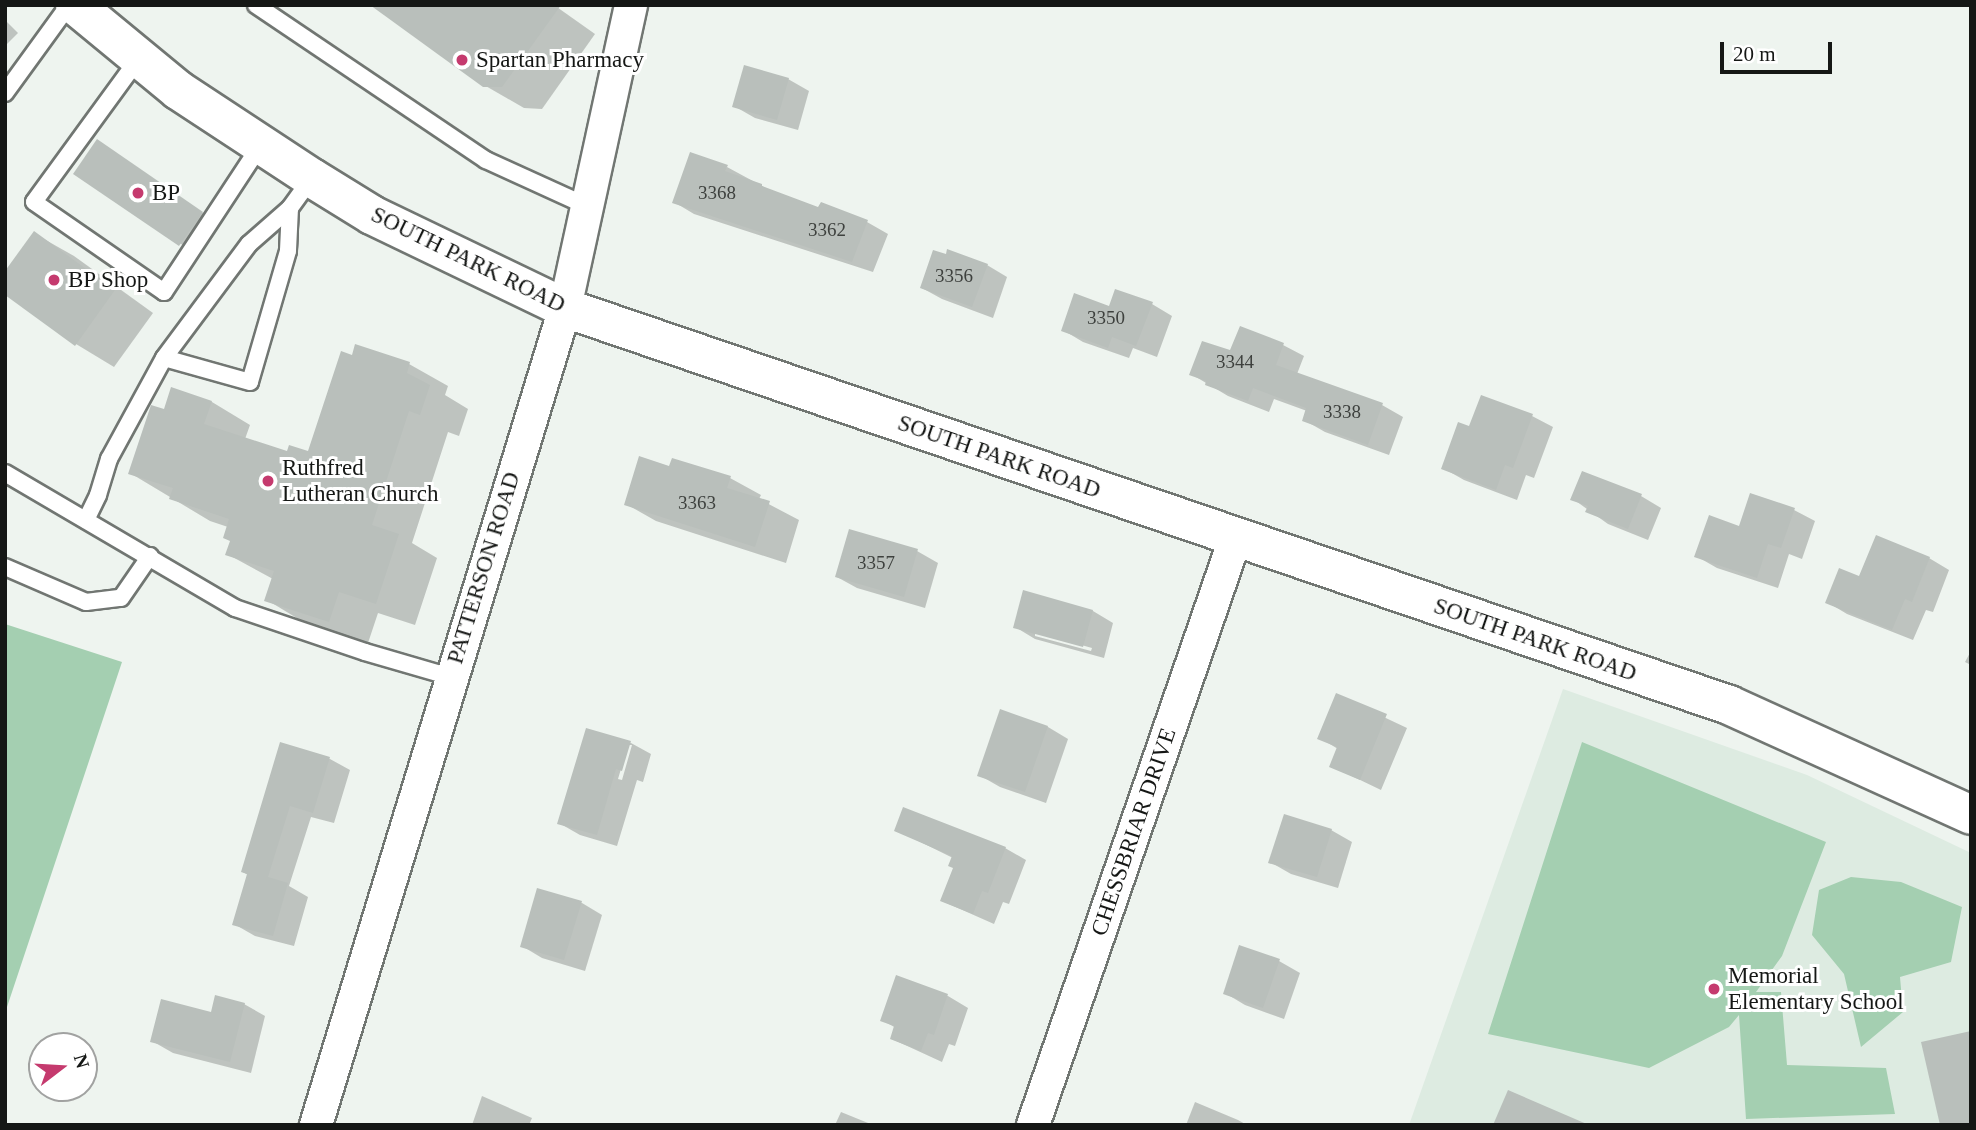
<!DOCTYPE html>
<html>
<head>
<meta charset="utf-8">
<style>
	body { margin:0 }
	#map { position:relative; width:1976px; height:1130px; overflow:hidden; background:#eef4ef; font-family:Georgia,serif }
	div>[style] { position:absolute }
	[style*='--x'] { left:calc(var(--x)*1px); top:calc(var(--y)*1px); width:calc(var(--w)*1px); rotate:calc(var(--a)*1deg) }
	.built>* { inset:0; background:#ddebe1 }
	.green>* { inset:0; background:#a4cfb1 }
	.shadow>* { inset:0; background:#0003 }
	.building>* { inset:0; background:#b9bfbb }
	.roads { filter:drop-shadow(2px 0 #717672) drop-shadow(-2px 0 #717672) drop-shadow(0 2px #717672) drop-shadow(0 -2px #717672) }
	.lane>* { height:16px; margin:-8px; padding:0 8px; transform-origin:8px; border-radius:8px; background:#fff }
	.street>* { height:32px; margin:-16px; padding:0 16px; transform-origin:16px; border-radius:16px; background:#fff }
	.secondary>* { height:38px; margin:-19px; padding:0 19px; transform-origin:19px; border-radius:19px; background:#fff }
	.dots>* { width:19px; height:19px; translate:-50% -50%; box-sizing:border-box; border:4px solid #fff; border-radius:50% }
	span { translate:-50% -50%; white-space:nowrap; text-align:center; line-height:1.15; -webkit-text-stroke:6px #fff; paint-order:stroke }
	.number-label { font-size:19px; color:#3e413e }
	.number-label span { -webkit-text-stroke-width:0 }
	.poi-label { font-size:23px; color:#151715 }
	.left { translate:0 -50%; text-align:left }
	.street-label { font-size:23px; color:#151715 }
	.frame { position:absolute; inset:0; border:7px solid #151715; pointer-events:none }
	.north { position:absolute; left:28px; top:1032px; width:70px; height:70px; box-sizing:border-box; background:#fff; border:2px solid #a1a2a1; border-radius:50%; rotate:73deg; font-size:19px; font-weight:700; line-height:28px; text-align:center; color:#151715 }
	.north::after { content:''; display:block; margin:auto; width:24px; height:32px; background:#c53a6e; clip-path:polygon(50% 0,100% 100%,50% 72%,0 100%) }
	.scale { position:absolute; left:1720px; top:42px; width:112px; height:32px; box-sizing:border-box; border:4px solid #151715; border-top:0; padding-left:9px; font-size:21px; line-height:24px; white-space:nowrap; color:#151715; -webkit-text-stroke:5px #fff; paint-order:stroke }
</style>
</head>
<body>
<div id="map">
	<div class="built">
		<div style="clip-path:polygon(1563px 689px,1807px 775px,1971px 853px,1971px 1125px,1409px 1125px)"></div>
	</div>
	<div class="green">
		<div style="clip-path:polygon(5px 624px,122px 662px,6px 1010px,5px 1009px)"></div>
		<div style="clip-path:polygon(1582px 742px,1826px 842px,1782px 956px,1756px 992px,1781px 992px,1787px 1065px,1886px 1068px,1895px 1114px,1746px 1119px,1739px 1015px,1729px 1027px,1649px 1068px,1488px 1034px)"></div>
		<div style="clip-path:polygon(1851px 877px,1901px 882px,1962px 907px,1951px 962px,1900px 977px,1903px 1012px,1861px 1047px,1844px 974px,1812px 935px,1819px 890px)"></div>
	</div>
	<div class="shadow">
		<div style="clip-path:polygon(554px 5px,595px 34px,542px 109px,524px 108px,484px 85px)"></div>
		<div style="clip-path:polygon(5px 20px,18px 33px,5px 46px)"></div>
		<div style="clip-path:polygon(788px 79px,809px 91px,798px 130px,755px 118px,734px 106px)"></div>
		<div style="clip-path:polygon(107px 147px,211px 219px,190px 250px,75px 173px)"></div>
		<div style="clip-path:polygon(727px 167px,775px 193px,819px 210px,867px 222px,888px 234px,873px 272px,694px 214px,674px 202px)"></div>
		<div style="clip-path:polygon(35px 234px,74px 256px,153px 313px,114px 367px,76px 344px)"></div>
		<div style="clip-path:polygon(987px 265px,1007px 277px,993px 318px,942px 299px,922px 288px)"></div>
		<div style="clip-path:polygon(1152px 304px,1172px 316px,1157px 357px,1133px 348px,1129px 358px,1083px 342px,1063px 330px,1110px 308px)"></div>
		<div style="clip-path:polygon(1283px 345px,1304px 356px,1297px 374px,1382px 405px,1403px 417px,1389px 455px,1325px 432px,1304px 420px,1307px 411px,1274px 399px,1269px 412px,1228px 396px,1191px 374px,1231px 352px)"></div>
		<div style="clip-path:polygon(353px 357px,409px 364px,448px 386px,445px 395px,468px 409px,459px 436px,448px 432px,412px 543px,437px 558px,415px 625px,378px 613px,368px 643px,305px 623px,267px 600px,273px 579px,227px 554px,231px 541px,228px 527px,210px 521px,130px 473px,165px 412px,172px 390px,212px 402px,250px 425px,245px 439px,288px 454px,309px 453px)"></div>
		<div style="clip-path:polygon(1482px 397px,1532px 416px,1553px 427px,1534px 478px,1526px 475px,1517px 500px,1464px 480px,1443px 468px,1470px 429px)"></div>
		<div style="clip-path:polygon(671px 468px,730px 478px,761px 495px,759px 499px,799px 520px,786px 563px,656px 521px,626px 504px)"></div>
		<div style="clip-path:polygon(1641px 496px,1661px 508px,1648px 540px,1608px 524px,1573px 499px)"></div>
		<div style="clip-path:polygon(1794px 510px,1815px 521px,1802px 559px,1789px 554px,1778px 588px,1717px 568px,1696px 556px,1740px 528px)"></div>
		<div style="clip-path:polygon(917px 551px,938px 563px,925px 608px,857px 588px,837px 577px)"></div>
		<div style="clip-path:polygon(1929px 558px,1949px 570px,1933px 612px,1926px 610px,1913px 640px,1847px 614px,1827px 602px,1860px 578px)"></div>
		<div style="clip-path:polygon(evenodd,1024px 593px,1093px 611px,1113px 623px,1104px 658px,1035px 639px,1015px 627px,1024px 593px,1035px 632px,1092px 648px,1091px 651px,1035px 636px,1035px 632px)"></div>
		<div style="clip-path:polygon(1971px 651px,1971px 665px,1965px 662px)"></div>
		<div style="clip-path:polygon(1337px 695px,1407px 728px,1381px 790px,1331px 766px,1338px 749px,1320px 738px)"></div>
		<div style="clip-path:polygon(1001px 711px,1048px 727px,1068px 739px,1046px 803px,1000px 787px,979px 775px)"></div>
		<div style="clip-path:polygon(evenodd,588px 730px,631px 743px,651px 754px,643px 782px,637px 780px,617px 846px,580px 835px,559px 823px,588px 730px,628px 745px,632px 745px,622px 780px,618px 779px,628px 745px)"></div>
		<div style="clip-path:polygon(281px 744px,330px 759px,350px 770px,334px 823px,311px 817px,289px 886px,308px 897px,294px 946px,255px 936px,234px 924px,248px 875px,243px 872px)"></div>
		<div style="clip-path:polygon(896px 830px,1005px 848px,1026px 860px,1009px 904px,1003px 902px,994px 924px,942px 901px,955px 868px,953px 858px)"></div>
		<div style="clip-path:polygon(1331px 830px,1352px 842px,1338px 888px,1291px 874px,1270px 862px)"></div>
		<div style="clip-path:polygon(538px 890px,582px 903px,602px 915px,585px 971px,542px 958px,522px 946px)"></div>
		<div style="clip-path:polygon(1241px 947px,1279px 961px,1300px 973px,1284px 1019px,1245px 1005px,1225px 993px)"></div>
		<div style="clip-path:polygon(897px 978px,948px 996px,968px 1008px,955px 1046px,949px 1044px,942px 1062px,892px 1039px,896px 1028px,882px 1020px)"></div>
		<div style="clip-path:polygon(244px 1004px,265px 1016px,251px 1073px,173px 1053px,152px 1041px,212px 1014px)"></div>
		<div style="clip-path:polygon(482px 1096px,532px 1118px,529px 1125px,472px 1125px)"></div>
		<div style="clip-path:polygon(1195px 1102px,1238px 1120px,1247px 1125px,1186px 1125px)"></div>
		<div style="clip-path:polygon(841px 1112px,873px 1125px,835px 1125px)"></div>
	</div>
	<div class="building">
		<div style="clip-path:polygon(370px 5px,561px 5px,502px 87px,483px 87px)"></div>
		<div style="clip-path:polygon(744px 65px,789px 78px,777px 120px,732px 107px)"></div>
		<div style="clip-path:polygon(97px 139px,203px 212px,179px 246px,73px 174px)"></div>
		<div style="clip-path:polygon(690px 152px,728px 165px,725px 171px,762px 184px,762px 186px,818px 207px,821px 202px,868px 220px,852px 262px,672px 203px)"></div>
		<div style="clip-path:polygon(34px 231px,115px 290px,75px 346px,5px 295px,5px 271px)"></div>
		<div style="clip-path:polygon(947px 249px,988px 264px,972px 307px,920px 288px,933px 250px,946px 254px)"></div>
		<div style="clip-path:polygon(1115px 289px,1153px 302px,1136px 346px,1112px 337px,1108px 348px,1061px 331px,1074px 293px,1109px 306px)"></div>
		<div style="clip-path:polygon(1240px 326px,1284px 343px,1276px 365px,1383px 403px,1368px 445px,1302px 421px,1306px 408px,1253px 388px,1248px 401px,1205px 385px,1206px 381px,1189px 375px,1202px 341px,1230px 350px)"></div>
		<div style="clip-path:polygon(355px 344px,410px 362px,407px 373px,430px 385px,420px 415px,409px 411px,372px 525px,399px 534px,376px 604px,339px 592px,329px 622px,264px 601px,274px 571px,225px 555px,230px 541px,223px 538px,229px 519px,169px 499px,173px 488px,128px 474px,151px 405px,164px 409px,171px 387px,212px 401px,204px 424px,287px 451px,289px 445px,308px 451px,341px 351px,352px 355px)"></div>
		<div style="clip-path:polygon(1481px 395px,1533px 414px,1513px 468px,1505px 465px,1496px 490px,1441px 469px,1458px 422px,1469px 426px)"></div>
		<div style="clip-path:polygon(639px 456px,669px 466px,672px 458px,731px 476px,727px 488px,770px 501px,755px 547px,624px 505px)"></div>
		<div style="clip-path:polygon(1582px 471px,1642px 494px,1628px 529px,1585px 512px,1588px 506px,1570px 500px)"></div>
		<div style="clip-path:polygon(1750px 493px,1795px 508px,1781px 548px,1768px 544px,1757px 578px,1694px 557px,1709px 515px,1739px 526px)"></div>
		<div style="clip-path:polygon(849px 529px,918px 549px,904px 597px,835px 577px)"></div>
		<div style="clip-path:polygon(1876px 535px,1930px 557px,1912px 602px,1905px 599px,1892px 630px,1825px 603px,1839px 568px,1859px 576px)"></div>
		<div style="clip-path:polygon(1023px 590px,1093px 610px,1083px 647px,1013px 628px)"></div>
		<div style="clip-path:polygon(1336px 693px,1387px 714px,1360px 780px,1329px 767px,1337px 747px,1317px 739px)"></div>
		<div style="clip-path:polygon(1000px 709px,1048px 726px,1025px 792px,977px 776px)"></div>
		<div style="clip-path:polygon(586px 728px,631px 741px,622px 771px,616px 769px,597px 835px,557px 824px)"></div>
		<div style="clip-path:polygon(280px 742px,330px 757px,313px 813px,290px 806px,268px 877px,288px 883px,273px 936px,232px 925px,247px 874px,241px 872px)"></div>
		<div style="clip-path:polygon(903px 807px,1006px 847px,988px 893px,982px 891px,973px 914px,940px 901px,953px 868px,948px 866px,952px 856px,894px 831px)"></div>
		<div style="clip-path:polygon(1284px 814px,1332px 829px,1317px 877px,1268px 863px)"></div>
		<div style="clip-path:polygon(537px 888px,582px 901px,564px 960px,520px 947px)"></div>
		<div style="clip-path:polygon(1239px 945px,1280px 959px,1263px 1008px,1223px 994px)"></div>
		<div style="clip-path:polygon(896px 975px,948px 994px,934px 1035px,928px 1033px,921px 1051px,890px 1039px,894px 1026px,880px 1021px)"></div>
		<div style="clip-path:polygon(215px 995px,245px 1003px,230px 1062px,150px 1042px,161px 999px,211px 1012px)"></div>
		<div style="clip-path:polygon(1971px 1031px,1971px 1125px,1940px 1125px,1921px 1042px)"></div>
		<div style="clip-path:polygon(1508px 1090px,1589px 1125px,1493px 1125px)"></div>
	</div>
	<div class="roads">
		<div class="lane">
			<div style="--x:256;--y:5;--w:277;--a:34"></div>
			<div style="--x:486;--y:160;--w:111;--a:24.5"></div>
			<div style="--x:139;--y:58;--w:178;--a:126.1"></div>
			<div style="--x:34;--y:202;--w:158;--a:34.7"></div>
			<div style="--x:164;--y:292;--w:175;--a:-56.7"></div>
			<div style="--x:5;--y:93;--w:109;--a:-54"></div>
			<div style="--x:290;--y:208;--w:43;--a:92.7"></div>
			<div style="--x:288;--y:251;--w:136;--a:106.2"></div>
			<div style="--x:250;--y:382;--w:89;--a:-164.4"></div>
			<div style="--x:164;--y:358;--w:142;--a:-53.3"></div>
			<div style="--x:249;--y:244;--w:55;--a:-41.3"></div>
			<div style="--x:290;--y:208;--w:37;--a:-54"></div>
			<div style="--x:5;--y:473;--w:267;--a:30.4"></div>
			<div style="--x:235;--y:608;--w:137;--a:18.7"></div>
			<div style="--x:365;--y:652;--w:90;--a:16.2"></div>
			<div style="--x:86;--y:520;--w:28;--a:-64"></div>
			<div style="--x:98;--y:495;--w:38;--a:-73"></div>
			<div style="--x:109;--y:459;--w:115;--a:-61.4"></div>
			<div style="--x:5;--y:567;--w:88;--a:23.4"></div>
			<div style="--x:86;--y:602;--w:35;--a:-7"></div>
			<div style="--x:121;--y:598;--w:51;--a:-55.4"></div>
		</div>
		<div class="street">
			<div style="--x:316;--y:1125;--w:854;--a:-73.05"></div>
			<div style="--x:565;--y:308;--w:310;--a:-77.7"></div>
			<div style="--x:1033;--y:1125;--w:620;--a:-70.98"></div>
		</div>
		<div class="secondary">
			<div style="--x:75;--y:5;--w:134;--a:39.5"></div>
			<div style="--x:178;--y:90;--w:160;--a:33.3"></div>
			<div style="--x:312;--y:178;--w:70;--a:31.7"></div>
			<div style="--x:372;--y:215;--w:214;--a:25.7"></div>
			<div style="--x:565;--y:308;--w:1230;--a:18.83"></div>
			<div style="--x:1729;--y:705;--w:266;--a:24.4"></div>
		</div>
	</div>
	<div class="dots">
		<div style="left:462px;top:60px;background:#c53a6e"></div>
		<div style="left:138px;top:193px;background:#c53a6e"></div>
		<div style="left:54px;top:280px;background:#c53a6e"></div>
		<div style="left:268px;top:481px;background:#c53a6e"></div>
		<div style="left:1714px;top:989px;background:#c53a6e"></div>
	</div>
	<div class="number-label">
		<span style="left:717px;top:193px">3368</span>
		<span style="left:827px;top:230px">3362</span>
		<span style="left:954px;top:276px">3356</span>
		<span style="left:1106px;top:318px">3350</span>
		<span style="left:1235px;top:362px">3344</span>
		<span style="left:1342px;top:412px">3338</span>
		<span style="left:697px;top:503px">3363</span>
		<span style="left:876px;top:563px">3357</span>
	</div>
	<div class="poi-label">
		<span class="left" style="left:476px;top:60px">Spartan Pharmacy</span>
		<span class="left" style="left:152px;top:193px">BP</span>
		<span class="left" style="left:68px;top:280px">BP Shop</span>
		<span class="left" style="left:282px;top:481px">Ruthfred<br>Lutheran Church</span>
		<span class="left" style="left:1728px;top:989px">Memorial<br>Elementary School</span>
	</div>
	<div class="street-label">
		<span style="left:468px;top:260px;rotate:26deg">SOUTH PARK ROAD</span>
		<span style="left:999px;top:457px;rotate:19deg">SOUTH PARK ROAD</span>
		<span style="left:484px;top:568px;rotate:-73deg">PATTERSON ROAD</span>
		<span style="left:1535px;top:640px;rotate:19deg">SOUTH PARK ROAD</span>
		<span style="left:1134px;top:832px;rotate:-71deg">CHESSBRIAR DRIVE</span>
	</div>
	<div class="frame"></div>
	<div class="north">N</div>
	<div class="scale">20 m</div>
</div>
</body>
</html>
